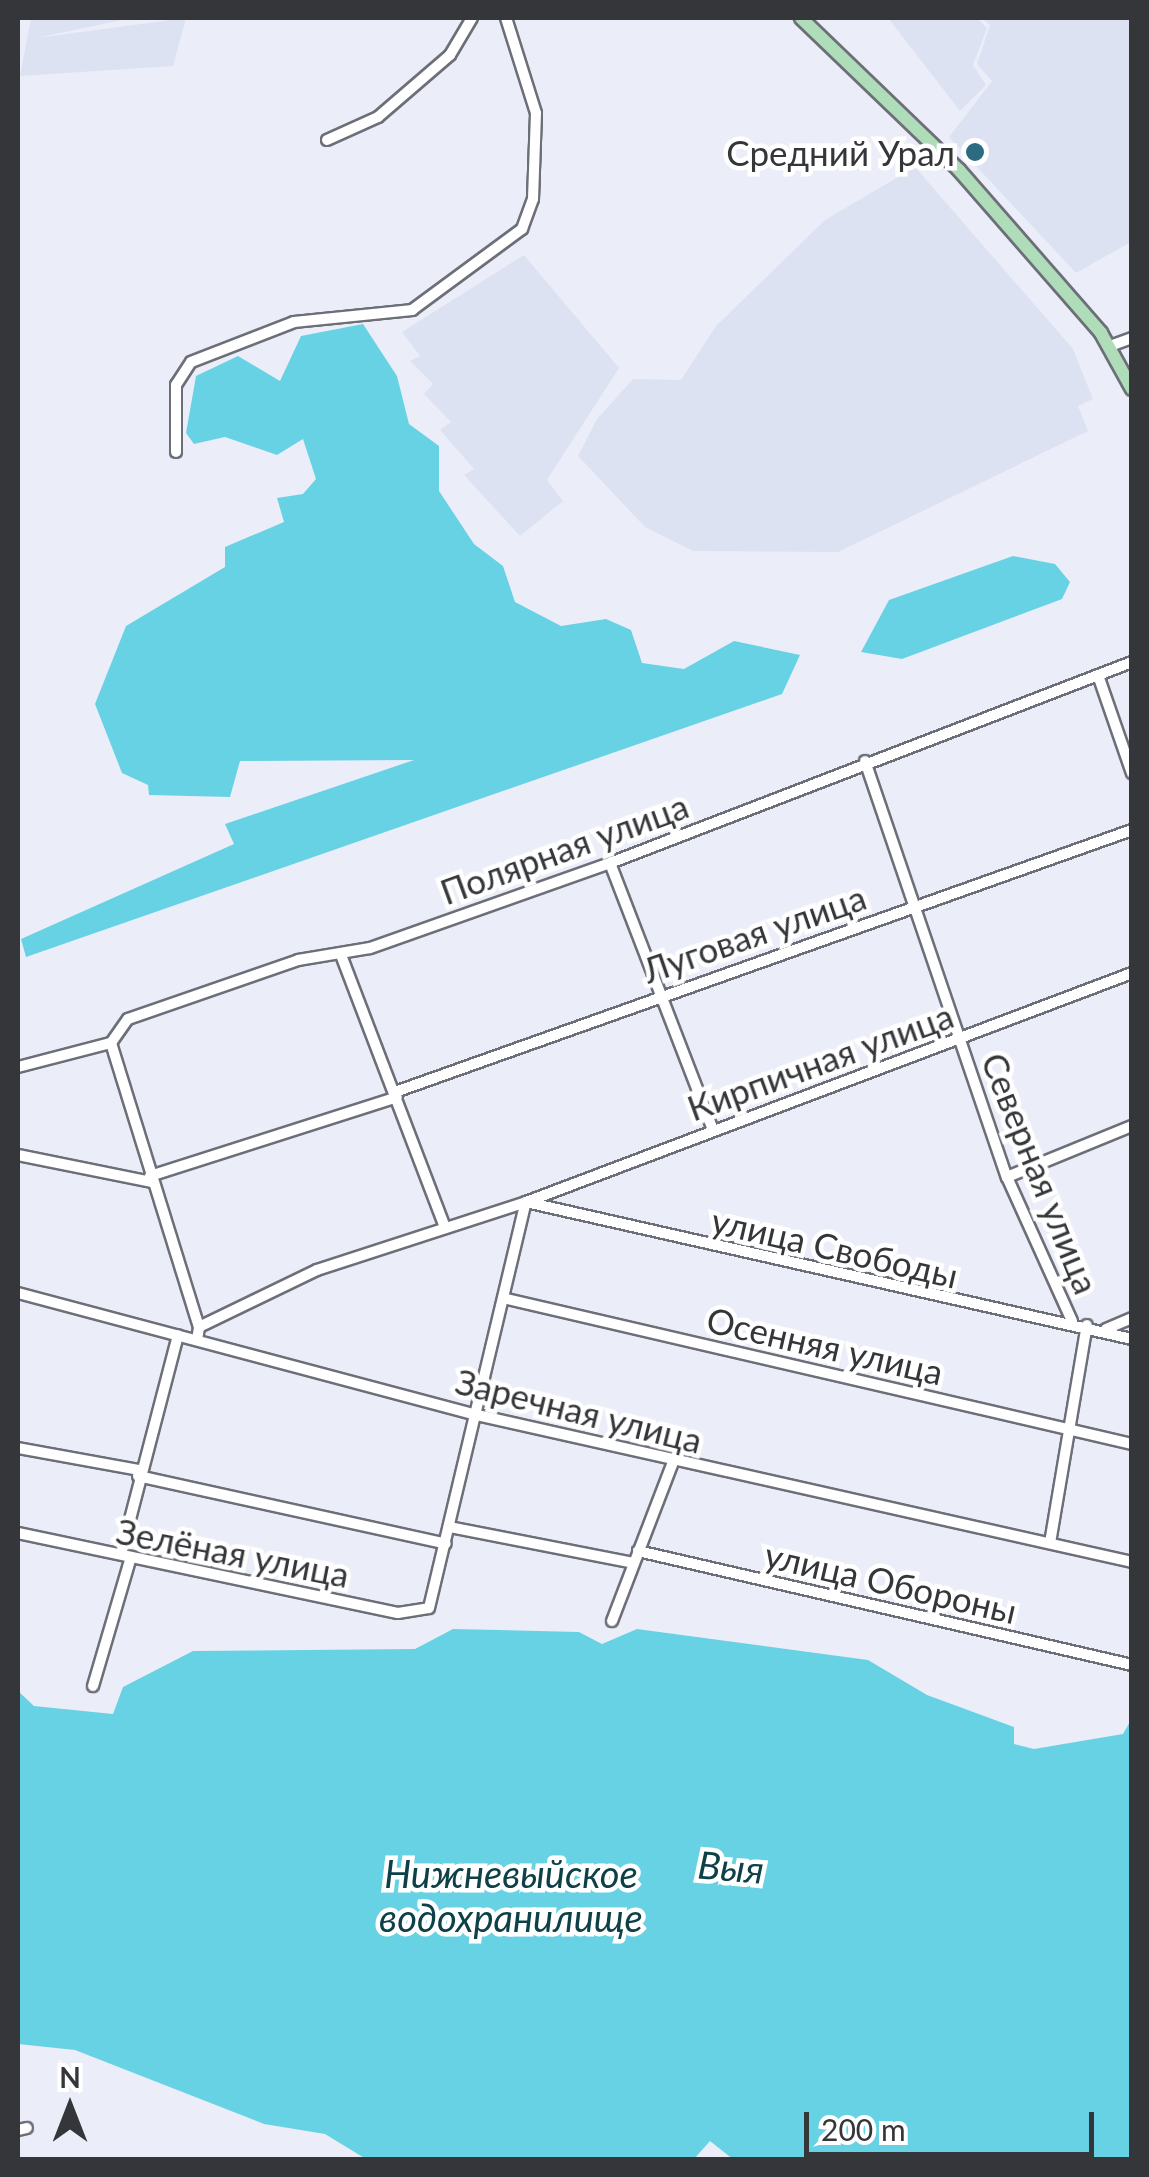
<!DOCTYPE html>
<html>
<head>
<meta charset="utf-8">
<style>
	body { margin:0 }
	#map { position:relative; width:1149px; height:2177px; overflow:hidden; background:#ebeef8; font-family:Lato,sans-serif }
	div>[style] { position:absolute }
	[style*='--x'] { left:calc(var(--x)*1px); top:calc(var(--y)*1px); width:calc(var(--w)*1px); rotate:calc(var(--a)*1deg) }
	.built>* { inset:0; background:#dde2f3 }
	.water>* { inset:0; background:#68d2e5 }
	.roads { filter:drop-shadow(2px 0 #6d6f78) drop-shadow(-2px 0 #6d6f78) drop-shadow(0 2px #6d6f78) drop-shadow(0 -2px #6d6f78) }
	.minor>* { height:10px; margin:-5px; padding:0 5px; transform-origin:5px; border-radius:5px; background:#fff }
	.major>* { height:12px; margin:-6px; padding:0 6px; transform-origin:6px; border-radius:6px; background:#afddb9 }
	.dots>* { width:28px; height:28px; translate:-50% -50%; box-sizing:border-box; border:5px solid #fff; border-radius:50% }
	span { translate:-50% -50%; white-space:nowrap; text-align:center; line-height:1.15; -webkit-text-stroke:9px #fff; paint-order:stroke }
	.poi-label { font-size:35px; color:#34363a }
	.right { translate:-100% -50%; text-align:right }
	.street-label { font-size:35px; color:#34363a }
	.water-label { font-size:38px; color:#0e4048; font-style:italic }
	.frame { position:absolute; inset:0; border:20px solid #34363a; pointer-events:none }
	.north { position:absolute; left:20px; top:2057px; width:100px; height:100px; -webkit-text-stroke:8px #fff; paint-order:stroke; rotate:0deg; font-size:28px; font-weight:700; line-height:40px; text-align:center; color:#34363a }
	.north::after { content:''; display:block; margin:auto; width:35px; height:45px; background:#34363a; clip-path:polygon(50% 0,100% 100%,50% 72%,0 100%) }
	.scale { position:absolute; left:804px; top:2112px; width:290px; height:45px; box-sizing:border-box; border:5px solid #34363a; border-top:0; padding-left:12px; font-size:30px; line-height:35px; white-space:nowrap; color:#34363a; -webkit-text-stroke:8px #fff; paint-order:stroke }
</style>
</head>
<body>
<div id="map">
	<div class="built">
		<div style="clip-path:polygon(31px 18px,132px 18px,36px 38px,186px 18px,173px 66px,20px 76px)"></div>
		<div style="clip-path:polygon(888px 18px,977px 18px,987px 28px,973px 65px,986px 85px,960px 111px)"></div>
		<div style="clip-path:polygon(981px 18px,1131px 18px,1131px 242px,1076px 273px,949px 137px,992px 81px,977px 64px,990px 25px)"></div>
		<div style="clip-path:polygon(915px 167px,1073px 349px,1093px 399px,1078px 406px,1088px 431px,838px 552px,693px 551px,645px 527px,578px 456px,597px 419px,633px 379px,681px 380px,716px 326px,825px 220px)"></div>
		<div style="clip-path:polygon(524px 255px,619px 368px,547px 480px,563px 501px,520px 536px,464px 475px,474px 469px,440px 430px,451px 422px,424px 394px,433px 384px,410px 361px,420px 356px,402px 332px)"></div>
	</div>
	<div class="water">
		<div style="clip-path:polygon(363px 324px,397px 376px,409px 424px,439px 446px,439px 491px,474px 544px,503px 566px,515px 602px,561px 626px,606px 619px,631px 630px,642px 663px,684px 669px,734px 641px,800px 655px,782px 694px,26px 957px,21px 939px,234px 844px,225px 824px,414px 760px,240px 761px,230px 797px,149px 795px,148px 785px,122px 773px,95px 704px,126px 626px,225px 567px,225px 547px,284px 522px,277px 498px,303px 494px,316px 479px,303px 439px,277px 455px,225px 437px,194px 444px,186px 433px,196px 376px,238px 356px,280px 381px,301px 336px)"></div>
		<div style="clip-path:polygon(1013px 556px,1055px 564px,1070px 582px,1062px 599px,902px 659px,861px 652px,889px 600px)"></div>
		<div style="clip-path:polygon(453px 1629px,579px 1632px,602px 1644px,637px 1629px,868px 1660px,927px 1695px,1014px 1727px,1014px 1744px,1034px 1749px,1123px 1734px,1131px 1720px,1131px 2159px,734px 2160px,710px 2141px,694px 2159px,366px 2159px,325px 2134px,264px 2124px,75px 2050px,18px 2044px,18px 1691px,34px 1706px,113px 1714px,123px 1687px,193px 1651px,415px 1649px)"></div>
	</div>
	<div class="roads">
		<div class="minor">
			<div style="--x:327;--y:140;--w:56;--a:-24.3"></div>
			<div style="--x:378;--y:117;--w:95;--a:-40.7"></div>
			<div style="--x:450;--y:55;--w:43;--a:-59.3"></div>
			<div style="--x:1110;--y:346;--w:23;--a:-20"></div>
			<div style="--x:176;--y:452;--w:67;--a:-90"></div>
			<div style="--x:176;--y:385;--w:27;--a:-57"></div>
			<div style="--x:191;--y:362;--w:110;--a:-21.2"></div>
			<div style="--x:294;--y:322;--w:119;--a:-5.8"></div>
			<div style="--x:412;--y:310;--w:137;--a:-36.4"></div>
			<div style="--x:522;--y:229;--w:32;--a:-70"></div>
			<div style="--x:533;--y:199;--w:86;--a:-88"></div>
			<div style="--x:536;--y:113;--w:100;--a:-107.5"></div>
			<div style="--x:1098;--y:675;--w:104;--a:70.9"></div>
			<div style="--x:865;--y:761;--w:440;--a:71.2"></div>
			<div style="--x:1007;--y:1177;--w:158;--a:65.7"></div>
			<div style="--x:610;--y:863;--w:283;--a:68.9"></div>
			<div style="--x:341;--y:955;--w:292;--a:69.1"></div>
			<div style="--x:111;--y:1043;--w:297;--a:72.8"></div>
			<div style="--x:18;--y:1067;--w:96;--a:-14.5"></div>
			<div style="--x:111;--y:1043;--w:29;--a:-55"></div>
			<div style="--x:128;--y:1019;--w:180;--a:-19.1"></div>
			<div style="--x:298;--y:960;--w:73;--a:-9.5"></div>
			<div style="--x:370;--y:948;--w:255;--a:-19.5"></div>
			<div style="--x:610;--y:863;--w:559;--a:-21.06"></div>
			<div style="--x:395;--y:1092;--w:782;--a:-19.57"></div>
			<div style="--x:18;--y:1155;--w:137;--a:11.4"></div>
			<div style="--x:150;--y:1176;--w:259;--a:-17.7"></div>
			<div style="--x:1007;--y:1177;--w:135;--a:-22.2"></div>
			<div style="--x:18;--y:1293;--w:475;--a:14.9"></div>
			<div style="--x:477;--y:1415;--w:671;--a:12.65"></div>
			<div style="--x:507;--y:1299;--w:642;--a:13.06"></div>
			<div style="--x:1106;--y:1329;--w:28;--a:-23"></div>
			<div style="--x:197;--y:1340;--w:13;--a:-81"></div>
			<div style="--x:199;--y:1327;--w:131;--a:-25.8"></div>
			<div style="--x:317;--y:1270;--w:220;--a:-18"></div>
			<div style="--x:526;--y:1202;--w:648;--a:-20.7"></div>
			<div style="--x:18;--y:1448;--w:123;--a:10.3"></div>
			<div style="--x:138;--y:1476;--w:315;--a:12.4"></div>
			<div style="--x:450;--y:1527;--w:187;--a:11.1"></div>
			<div style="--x:18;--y:1533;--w:388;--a:11.9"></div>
			<div style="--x:398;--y:1613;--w:31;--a:-9"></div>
			<div style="--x:429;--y:1608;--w:417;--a:-76.6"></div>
			<div style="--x:526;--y:1202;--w:621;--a:12.74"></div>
			<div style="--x:1050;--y:1543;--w:221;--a:-80.4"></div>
			<div style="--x:638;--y:1551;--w:507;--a:12.99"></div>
			<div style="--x:121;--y:1554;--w:226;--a:-75.4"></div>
			<div style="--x:612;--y:1621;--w:170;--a:-69"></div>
			<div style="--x:93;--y:1686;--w:134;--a:-73.6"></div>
			<div style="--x:18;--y:2130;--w:9;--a:-13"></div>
		</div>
		<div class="major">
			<div style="--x:801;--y:18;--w:219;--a:43.9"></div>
			<div style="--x:959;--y:170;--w:216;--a:48.9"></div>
			<div style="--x:1101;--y:333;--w:64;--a:61"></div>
		</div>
	</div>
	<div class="dots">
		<div style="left:975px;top:152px;background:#2d6b81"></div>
	</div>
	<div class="poi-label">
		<span class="right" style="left:955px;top:152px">Средний Урал</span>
	</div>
	<div class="street-label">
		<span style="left:564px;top:848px;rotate:-20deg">Полярная улица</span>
		<span style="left:754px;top:933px;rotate:-19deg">Луговая улица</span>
		<span style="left:820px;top:1061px;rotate:-20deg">Кирпичная улица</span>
		<span style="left:1041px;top:1173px;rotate:68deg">Северная улица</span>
		<span style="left:835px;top:1247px;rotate:13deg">улица Свободы</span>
		<span style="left:825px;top:1345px;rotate:13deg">Осенняя улица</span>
		<span style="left:579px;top:1410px;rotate:14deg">Заречная улица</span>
		<span style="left:233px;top:1552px;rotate:11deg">Зелёная улица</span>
		<span style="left:891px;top:1582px;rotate:13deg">улица Обороны</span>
	</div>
	<div class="water-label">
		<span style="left:731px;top:1867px;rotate:5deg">Выя</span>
		<span style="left:511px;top:1896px">Нижневыйское<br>водохранилище</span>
	</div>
	<div class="frame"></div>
	<div class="north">N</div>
	<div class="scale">200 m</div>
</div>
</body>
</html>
